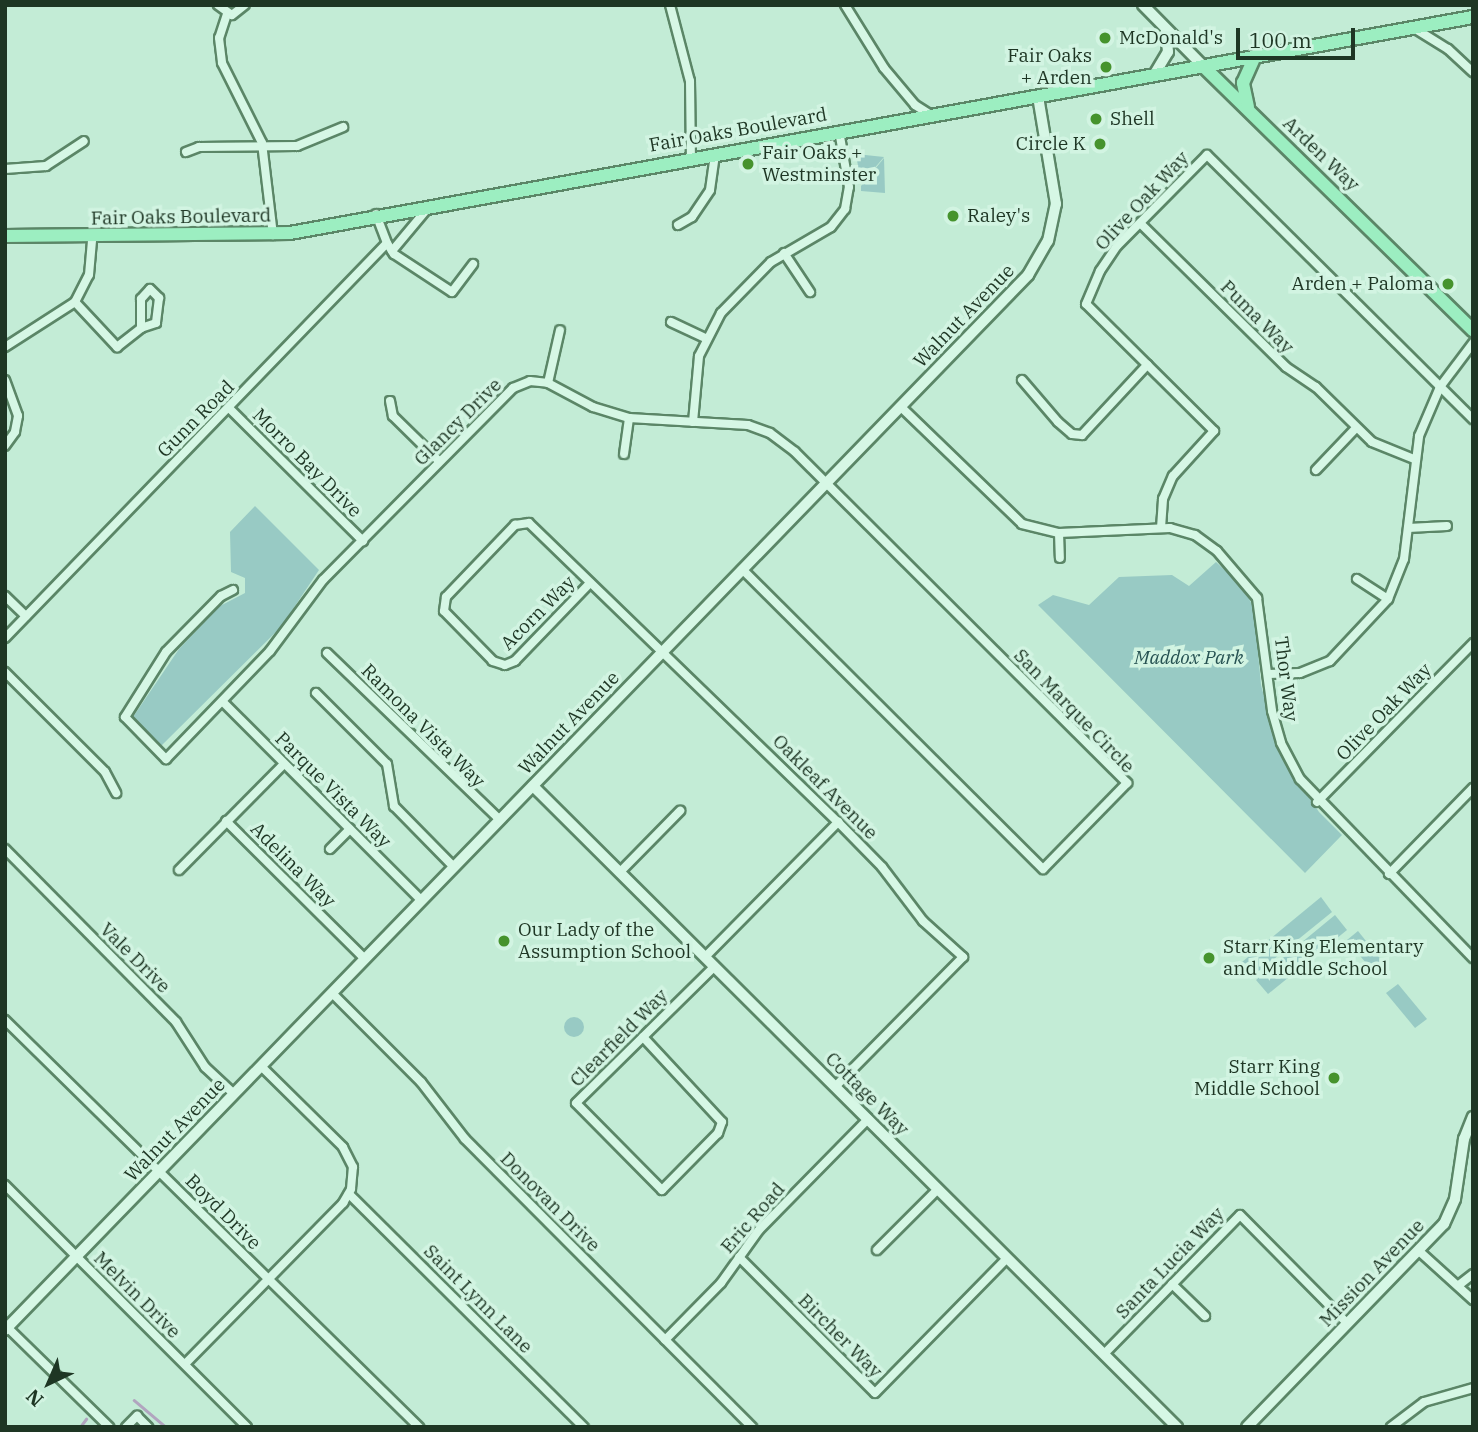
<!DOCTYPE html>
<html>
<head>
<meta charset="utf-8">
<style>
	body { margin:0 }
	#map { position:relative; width:1478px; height:1432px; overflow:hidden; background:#c3ecd6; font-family:"IBM Plex Serif",serif }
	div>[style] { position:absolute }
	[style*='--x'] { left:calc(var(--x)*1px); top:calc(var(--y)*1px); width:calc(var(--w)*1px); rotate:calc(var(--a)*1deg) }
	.green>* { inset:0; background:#98cac4 }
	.round { border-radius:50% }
	.stream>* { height:2.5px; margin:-1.25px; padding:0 1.25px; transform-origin:1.25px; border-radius:1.25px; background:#b1a5bf }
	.roads { filter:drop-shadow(2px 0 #5b8667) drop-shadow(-2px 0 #5b8667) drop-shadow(0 2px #5b8667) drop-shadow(0 -2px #5b8667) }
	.minor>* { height:8px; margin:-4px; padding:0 4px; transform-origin:4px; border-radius:4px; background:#d6f7e5 }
	.tertiary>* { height:10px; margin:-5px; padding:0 5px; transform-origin:5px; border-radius:5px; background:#d6f7e5 }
	.secondary>* { height:10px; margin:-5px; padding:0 5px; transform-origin:5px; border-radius:5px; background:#d6f7e5 }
	.primary>* { height:12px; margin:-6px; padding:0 6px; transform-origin:6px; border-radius:6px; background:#9ceec1 }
	.dots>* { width:19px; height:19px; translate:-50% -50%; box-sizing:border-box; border:4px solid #d2f4e2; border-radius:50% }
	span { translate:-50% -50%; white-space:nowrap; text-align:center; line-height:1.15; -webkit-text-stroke:7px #d2f4e2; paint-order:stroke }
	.poi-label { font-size:19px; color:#1e3624 }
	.left { translate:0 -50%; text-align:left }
	.right { translate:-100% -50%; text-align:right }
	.street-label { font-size:19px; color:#1e3624 }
	.park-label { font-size:19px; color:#265252; font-style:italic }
	.frame { position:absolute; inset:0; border:7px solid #1e3624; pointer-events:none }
	.north { position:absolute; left:14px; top:1348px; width:70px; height:70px; -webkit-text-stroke:5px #d2f4e2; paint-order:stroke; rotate:224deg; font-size:19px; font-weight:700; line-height:28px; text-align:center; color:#1e3624 }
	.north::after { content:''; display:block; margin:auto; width:24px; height:32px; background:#1e3624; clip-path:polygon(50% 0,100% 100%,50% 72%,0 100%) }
	.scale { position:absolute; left:1236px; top:28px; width:119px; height:32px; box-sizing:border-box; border:4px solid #1e3624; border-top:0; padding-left:9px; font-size:21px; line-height:24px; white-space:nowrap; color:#1e3624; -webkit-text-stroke:5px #d2f4e2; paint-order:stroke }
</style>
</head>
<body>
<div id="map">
	<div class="green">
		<div style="clip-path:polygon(856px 154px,884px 157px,861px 184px)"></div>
		<div style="clip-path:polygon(884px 158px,885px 193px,861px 191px,861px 186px)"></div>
		<div style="clip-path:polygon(255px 506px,319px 570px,281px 627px,161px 746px,133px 717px,179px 649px,220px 606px,245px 593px,245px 578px,231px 572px,230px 532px)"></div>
		<div style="clip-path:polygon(1216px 562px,1244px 588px,1254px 609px,1261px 685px,1279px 753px,1319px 812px,1342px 835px,1305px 873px,1038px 605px,1053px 595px,1089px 605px,1119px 577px,1172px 575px,1189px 586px)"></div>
		<div style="clip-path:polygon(1321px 897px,1332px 912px,1253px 976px,1242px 962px)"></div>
		<div style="clip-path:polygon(1335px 915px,1347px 930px,1268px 994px,1256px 980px)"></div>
		<div style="clip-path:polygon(1358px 931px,1386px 966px,1375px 974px,1347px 940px)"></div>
		<div style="clip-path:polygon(1398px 984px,1427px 1019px,1415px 1028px,1386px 993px)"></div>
		<div class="round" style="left:564px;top:1017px;width:20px;height:20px"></div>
	</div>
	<div class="stream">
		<div style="--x:134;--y:1400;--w:42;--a:40.2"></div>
		<div style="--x:80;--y:1427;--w:10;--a:-53"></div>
	</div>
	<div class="roads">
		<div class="minor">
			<div style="--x:218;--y:5;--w:17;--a:36"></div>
			<div style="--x:232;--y:15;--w:16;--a:-38"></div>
			<div style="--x:670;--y:5;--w:79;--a:75.3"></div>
			<div style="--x:690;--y:81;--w:77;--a:89.3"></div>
			<div style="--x:845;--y:5;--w:74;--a:58.2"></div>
			<div style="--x:884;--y:68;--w:48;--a:50"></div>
			<div style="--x:915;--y:105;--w:19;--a:32"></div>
			<div style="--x:227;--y:14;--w:25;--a:108"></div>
			<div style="--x:219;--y:38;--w:25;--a:83"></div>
			<div style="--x:222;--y:63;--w:89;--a:63.4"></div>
			<div style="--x:262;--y:143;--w:93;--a:83.2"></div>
			<div style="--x:1414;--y:28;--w:40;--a:32"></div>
			<div style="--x:1448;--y:49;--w:34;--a:43"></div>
			<div style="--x:186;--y:152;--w:14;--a:-21"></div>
			<div style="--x:199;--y:147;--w:98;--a:-0.6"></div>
			<div style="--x:297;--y:146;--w:50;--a:-22.4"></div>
			<div style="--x:5;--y:169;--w:41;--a:-4.2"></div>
			<div style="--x:46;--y:166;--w:45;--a:-33.3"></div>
			<div style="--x:1140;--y:223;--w:205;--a:44.6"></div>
			<div style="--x:1286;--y:367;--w:36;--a:34"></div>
			<div style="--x:1316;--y:387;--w:78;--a:44.5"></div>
			<div style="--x:1372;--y:442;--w:45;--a:22"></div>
			<div style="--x:678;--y:225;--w:16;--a:-30"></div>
			<div style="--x:692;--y:217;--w:32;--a:-56"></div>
			<div style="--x:710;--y:190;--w:36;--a:-82"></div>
			<div style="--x:387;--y:243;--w:13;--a:58"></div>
			<div style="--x:394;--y:254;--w:69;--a:33.2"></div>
			<div style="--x:452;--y:292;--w:35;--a:-53"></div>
			<div style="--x:392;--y:251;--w:56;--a:-50.1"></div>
			<div style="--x:784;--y:253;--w:47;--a:56.3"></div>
			<div style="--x:150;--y:289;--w:13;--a:45"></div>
			<div style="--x:159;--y:298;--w:25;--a:97"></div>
			<div style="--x:156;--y:323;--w:16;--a:162"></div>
			<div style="--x:141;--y:328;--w:29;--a:-90"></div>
			<div style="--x:141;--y:299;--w:13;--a:-48"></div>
			<div style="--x:75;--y:302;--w:62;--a:47"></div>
			<div style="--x:117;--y:347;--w:31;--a:-38"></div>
			<div style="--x:671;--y:322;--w:38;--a:25"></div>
			<div style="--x:5;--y:347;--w:83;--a:-32.7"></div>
			<div style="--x:75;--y:302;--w:30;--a:-63"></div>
			<div style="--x:89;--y:275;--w:37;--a:-85"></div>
			<div style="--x:5;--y:380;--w:38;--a:70"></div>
			<div style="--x:18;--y:416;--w:16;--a:101"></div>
			<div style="--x:15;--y:432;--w:17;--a:126"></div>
			<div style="--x:1022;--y:380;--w:55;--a:49.4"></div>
			<div style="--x:1058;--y:422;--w:18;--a:41"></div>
			<div style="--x:1072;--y:434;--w:10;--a:6"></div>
			<div style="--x:1082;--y:435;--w:96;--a:-47.1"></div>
			<div style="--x:548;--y:383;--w:54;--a:-77.2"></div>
			<div style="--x:390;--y:401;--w:15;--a:79"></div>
			<div style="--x:393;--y:416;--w:64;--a:44.4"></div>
			<div style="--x:901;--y:407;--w:168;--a:44"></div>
			<div style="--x:1022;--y:524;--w:38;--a:14"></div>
			<div style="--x:1059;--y:533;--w:111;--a:-2.6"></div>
			<div style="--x:1170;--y:528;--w:26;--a:16"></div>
			<div style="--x:1195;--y:535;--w:27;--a:36"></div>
			<div style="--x:1217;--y:551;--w:62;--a:49.6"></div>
			<div style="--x:1257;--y:598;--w:114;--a:82.4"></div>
			<div style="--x:1272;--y:711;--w:33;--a:74"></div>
			<div style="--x:1281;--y:743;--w:41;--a:62.2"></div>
			<div style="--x:1300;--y:779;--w:249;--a:46"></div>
			<div style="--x:229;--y:408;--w:189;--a:44.8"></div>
			<div style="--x:693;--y:422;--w:66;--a:-84.8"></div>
			<div style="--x:699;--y:356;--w:48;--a:-62.9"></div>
			<div style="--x:721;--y:313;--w:71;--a:-45.6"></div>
			<div style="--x:771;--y:262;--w:69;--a:-30.3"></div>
			<div style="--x:831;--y:227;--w:23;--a:-52"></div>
			<div style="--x:845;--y:209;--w:22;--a:-80"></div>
			<div style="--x:849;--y:187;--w:57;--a:-100.1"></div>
			<div style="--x:624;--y:454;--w:36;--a:-82"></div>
			<div style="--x:1316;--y:470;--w:58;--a:-46.4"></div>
			<div style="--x:1161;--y:528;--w:29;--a:-86"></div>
			<div style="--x:1163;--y:499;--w:25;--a:-67"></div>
			<div style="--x:1173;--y:476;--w:61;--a:-47.7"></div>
			<div style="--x:1214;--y:431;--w:180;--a:-135.2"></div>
			<div style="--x:1086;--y:304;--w:36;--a:-67"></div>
			<div style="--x:1100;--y:271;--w:30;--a:-56"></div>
			<div style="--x:1117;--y:246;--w:128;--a:-45.3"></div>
			<div style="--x:1207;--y:155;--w:375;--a:44.8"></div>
			<div style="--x:1408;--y:528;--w:39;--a:-3"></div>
			<div style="--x:1059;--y:533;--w:25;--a:88"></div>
			<div style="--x:1357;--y:579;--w:37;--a:33"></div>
			<div style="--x:590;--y:583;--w:108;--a:133.9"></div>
			<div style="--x:515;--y:661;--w:11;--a:158"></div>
			<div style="--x:505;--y:665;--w:13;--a:-162"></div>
			<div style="--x:493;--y:661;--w:70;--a:-134.4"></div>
			<div style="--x:444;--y:611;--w:14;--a:-82"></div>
			<div style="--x:446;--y:597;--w:100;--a:-46.2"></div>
			<div style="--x:515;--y:525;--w:14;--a:-8"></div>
			<div style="--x:529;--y:523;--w:430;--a:44.1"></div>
			<div style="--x:838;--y:822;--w:63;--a:45.6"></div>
			<div style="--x:882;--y:867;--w:68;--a:52.8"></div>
			<div style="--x:923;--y:921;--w:54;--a:42"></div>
			<div style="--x:963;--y:957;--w:182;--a:134.6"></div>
			<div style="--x:233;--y:590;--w:13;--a:153"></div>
			<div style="--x:221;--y:596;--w:78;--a:134.5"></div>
			<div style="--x:166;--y:652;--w:77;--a:122.2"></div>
			<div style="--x:125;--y:717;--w:59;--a:45.7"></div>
			<div style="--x:166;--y:759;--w:150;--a:-46.1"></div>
			<div style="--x:270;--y:651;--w:89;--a:-53.3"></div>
			<div style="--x:323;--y:580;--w:270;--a:-45.3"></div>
			<div style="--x:513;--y:388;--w:18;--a:-22"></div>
			<div style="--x:530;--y:381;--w:18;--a:6"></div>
			<div style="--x:548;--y:383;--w:51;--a:28.1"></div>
			<div style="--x:593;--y:407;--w:38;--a:17"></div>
			<div style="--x:629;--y:418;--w:119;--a:3.4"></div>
			<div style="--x:748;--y:425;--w:23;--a:20"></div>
			<div style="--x:770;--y:433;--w:31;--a:37"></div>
			<div style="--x:795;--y:452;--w:469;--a:44.9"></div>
			<div style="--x:1127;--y:783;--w:120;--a:134.3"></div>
			<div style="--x:1043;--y:869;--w:424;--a:-135.1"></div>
			<div style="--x:5;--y:596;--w:29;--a:44"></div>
			<div style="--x:5;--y:638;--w:549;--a:-45.96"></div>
			<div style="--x:387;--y:243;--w:31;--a:-111"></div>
			<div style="--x:327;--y:653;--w:240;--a:44"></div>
			<div style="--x:5;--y:672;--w:141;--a:45"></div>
			<div style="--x:105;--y:772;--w:24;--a:62"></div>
			<div style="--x:1268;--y:674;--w:32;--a:-2"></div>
			<div style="--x:1300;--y:673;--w:32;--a:-22"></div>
			<div style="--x:1330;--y:661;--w:85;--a:-46.9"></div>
			<div style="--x:1388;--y:599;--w:43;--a:-68.2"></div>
			<div style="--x:1404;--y:559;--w:124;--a:-83"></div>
			<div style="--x:1419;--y:436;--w:53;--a:-66.8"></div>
			<div style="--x:1440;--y:387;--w:55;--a:-53.1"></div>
			<div style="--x:316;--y:693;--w:100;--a:45"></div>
			<div style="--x:387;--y:764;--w:43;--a:80.5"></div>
			<div style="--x:394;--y:806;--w:86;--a:45.5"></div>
			<div style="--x:223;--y:702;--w:281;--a:45"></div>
			<div style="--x:1317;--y:802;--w:223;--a:-45.5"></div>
			<div style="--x:226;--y:821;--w:196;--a:44.8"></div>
			<div style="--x:5;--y:849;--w:243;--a:45.3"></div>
			<div style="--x:176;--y:1022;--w:54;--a:57.2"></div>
			<div style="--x:205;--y:1067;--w:40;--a:43"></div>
			<div style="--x:330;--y:849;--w:28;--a:-45"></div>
			<div style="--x:179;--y:870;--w:149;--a:-45.3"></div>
			<div style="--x:620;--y:872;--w:86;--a:-45.5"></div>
			<div style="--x:1389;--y:874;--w:120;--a:-45.7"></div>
			<div style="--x:705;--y:957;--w:190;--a:-45.4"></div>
			<div style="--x:332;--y:993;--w:126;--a:45"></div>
			<div style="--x:421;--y:1082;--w:72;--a:52.3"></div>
			<div style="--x:465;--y:1139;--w:407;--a:45.1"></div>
			<div style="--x:5;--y:1020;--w:581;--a:44.51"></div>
			<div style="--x:643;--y:1037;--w:116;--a:47.1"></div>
			<div style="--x:722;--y:1122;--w:12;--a:110"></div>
			<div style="--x:718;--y:1133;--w:80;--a:134.5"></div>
			<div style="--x:662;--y:1190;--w:122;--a:-134.7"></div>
			<div style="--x:576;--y:1103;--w:195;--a:-44.6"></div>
			<div style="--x:5;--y:1185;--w:342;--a:45"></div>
			<div style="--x:349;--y:1194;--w:331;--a:44.8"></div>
			<div style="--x:877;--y:1250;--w:86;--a:-45"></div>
			<div style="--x:1419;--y:1251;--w:73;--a:42.2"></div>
			<div style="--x:739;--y:1257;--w:192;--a:45"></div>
			<div style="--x:875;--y:1393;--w:189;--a:-45.6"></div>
			<div style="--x:1172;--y:1284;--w:46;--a:44.1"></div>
			<div style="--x:1459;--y:1285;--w:18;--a:-38"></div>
			<div style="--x:5;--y:1325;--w:146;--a:44.4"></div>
			<div style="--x:665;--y:1340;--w:80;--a:-45.5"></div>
			<div style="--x:721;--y:1283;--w:65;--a:-54.4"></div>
			<div style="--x:759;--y:1230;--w:156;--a:-45.5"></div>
			<div style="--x:1104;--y:1354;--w:194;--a:-45.6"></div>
			<div style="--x:1240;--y:1215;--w:153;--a:45.3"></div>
			<div style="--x:185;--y:1364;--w:226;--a:-45.5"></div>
			<div style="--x:343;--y:1203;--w:16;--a:-60"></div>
			<div style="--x:351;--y:1189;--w:22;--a:-85"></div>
			<div style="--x:353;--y:1167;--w:22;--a:-117"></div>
			<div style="--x:343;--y:1147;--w:115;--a:-135.4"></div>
			<div style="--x:126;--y:1427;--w:16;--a:-45"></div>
			<div style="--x:137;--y:1416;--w:16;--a:45"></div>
			<div style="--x:1391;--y:1427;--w:41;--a:-37.1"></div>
			<div style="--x:1424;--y:1402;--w:51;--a:-15.9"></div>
		</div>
		<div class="tertiary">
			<div style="--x:1143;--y:5;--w:86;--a:45.5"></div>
			<div style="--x:1154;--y:75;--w:27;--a:-59"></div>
			<div style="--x:1168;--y:52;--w:22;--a:-95"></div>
			<div style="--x:533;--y:786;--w:909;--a:44.87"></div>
			<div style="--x:1247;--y:1427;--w:283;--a:-45.9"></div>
			<div style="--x:1444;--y:1224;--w:27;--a:-66"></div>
			<div style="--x:1455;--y:1199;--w:61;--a:-81.5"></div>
			<div style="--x:1464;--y:1139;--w:24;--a:-68"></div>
		</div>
		<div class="secondary">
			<div style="--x:5;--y:1330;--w:1470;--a:-45.88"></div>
			<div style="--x:1028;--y:275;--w:39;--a:-60"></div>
			<div style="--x:1048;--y:241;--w:38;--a:-78"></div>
			<div style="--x:1056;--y:204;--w:109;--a:-99.5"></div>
		</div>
		<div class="primary">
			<div style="--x:1203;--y:66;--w:378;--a:44.4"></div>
			<div style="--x:1248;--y:107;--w:25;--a:-102"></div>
			<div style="--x:1243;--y:83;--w:30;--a:-66"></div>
			<div style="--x:5;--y:236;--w:285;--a:-0.6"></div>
			<div style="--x:290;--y:233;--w:1203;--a:-10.35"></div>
		</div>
	</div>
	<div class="dots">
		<div style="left:1105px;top:38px;background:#46932d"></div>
		<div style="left:1106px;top:67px;background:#46932d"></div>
		<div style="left:1096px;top:119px;background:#46932d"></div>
		<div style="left:1100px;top:144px;background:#46932d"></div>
		<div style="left:748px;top:164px;background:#46932d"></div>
		<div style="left:953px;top:216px;background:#46932d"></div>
		<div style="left:1448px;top:284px;background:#46932d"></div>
		<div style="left:504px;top:941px;background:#46932d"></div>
		<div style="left:1209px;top:958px;background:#46932d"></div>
		<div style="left:1334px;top:1078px;background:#46932d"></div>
	</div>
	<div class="poi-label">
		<span class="left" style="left:1119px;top:38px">McDonald's</span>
		<span class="right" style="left:1092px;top:67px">Fair Oaks<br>+ Arden</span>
		<span class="left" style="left:1110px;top:119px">Shell</span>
		<span class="right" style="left:1086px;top:144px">Circle K</span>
		<span class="left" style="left:762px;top:164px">Fair Oaks +<br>Westminster</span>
		<span class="left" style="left:967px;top:216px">Raley's</span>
		<span class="right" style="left:1434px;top:284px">Arden + Paloma</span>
		<span class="left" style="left:518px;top:941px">Our Lady of the<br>Assumption School</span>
		<span class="left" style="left:1223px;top:958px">Starr King Elementary<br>and Middle School</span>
		<span class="right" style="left:1320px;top:1078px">Starr King<br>Middle School</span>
	</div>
	<div class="street-label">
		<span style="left:738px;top:130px;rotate:-10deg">Fair Oaks Boulevard</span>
		<span style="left:1321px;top:154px;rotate:44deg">Arden Way</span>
		<span style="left:1142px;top:201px;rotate:-47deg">Olive Oak Way</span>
		<span style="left:181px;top:217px;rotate:-1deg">Fair Oaks Boulevard</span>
		<span style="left:964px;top:316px;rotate:-46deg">Walnut Avenue</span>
		<span style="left:1257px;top:317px;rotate:45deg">Puma Way</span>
		<span style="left:196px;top:419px;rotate:-45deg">Gunn Road</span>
		<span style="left:458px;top:422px;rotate:-45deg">Glancy Drive</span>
		<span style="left:307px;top:463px;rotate:45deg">Morro Bay Drive</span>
		<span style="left:538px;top:613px;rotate:-45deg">Acorn Way</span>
		<span style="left:1286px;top:679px;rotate:83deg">Thor Way</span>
		<span style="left:1074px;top:711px;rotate:46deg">San Marque Circle</span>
		<span style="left:1384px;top:712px;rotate:-46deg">Olive Oak Way</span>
		<span style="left:569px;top:723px;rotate:-46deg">Walnut Avenue</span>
		<span style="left:423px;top:726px;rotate:45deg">Ramona Vista Way</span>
		<span style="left:825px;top:787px;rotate:45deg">Oakleaf Avenue</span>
		<span style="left:333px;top:790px;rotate:45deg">Parque Vista Way</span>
		<span style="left:293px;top:865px;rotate:45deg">Adelina Way</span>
		<span style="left:135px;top:958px;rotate:45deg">Vale Drive</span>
		<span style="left:619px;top:1038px;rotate:-45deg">Clearfield Way</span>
		<span style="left:867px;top:1094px;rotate:45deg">Cottage Way</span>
		<span style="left:175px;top:1130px;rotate:-46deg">Walnut Avenue</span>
		<span style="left:550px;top:1202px;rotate:45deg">Donovan Drive</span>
		<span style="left:223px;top:1212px;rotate:45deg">Boyd Drive</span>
		<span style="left:753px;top:1218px;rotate:-49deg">Eric Road</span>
		<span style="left:1170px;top:1263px;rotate:-46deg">Santa Lucia Way</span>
		<span style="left:1372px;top:1273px;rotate:-46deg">Mission Avenue</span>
		<span style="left:137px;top:1295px;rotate:45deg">Melvin Drive</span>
		<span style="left:478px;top:1299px;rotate:45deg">Saint Lynn Lane</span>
		<span style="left:840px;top:1336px;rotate:45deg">Bircher Way</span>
	</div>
	<div class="park-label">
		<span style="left:1189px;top:658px">Maddox Park</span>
	</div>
	<div class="frame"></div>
	<div class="north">N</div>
	<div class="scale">100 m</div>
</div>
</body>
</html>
